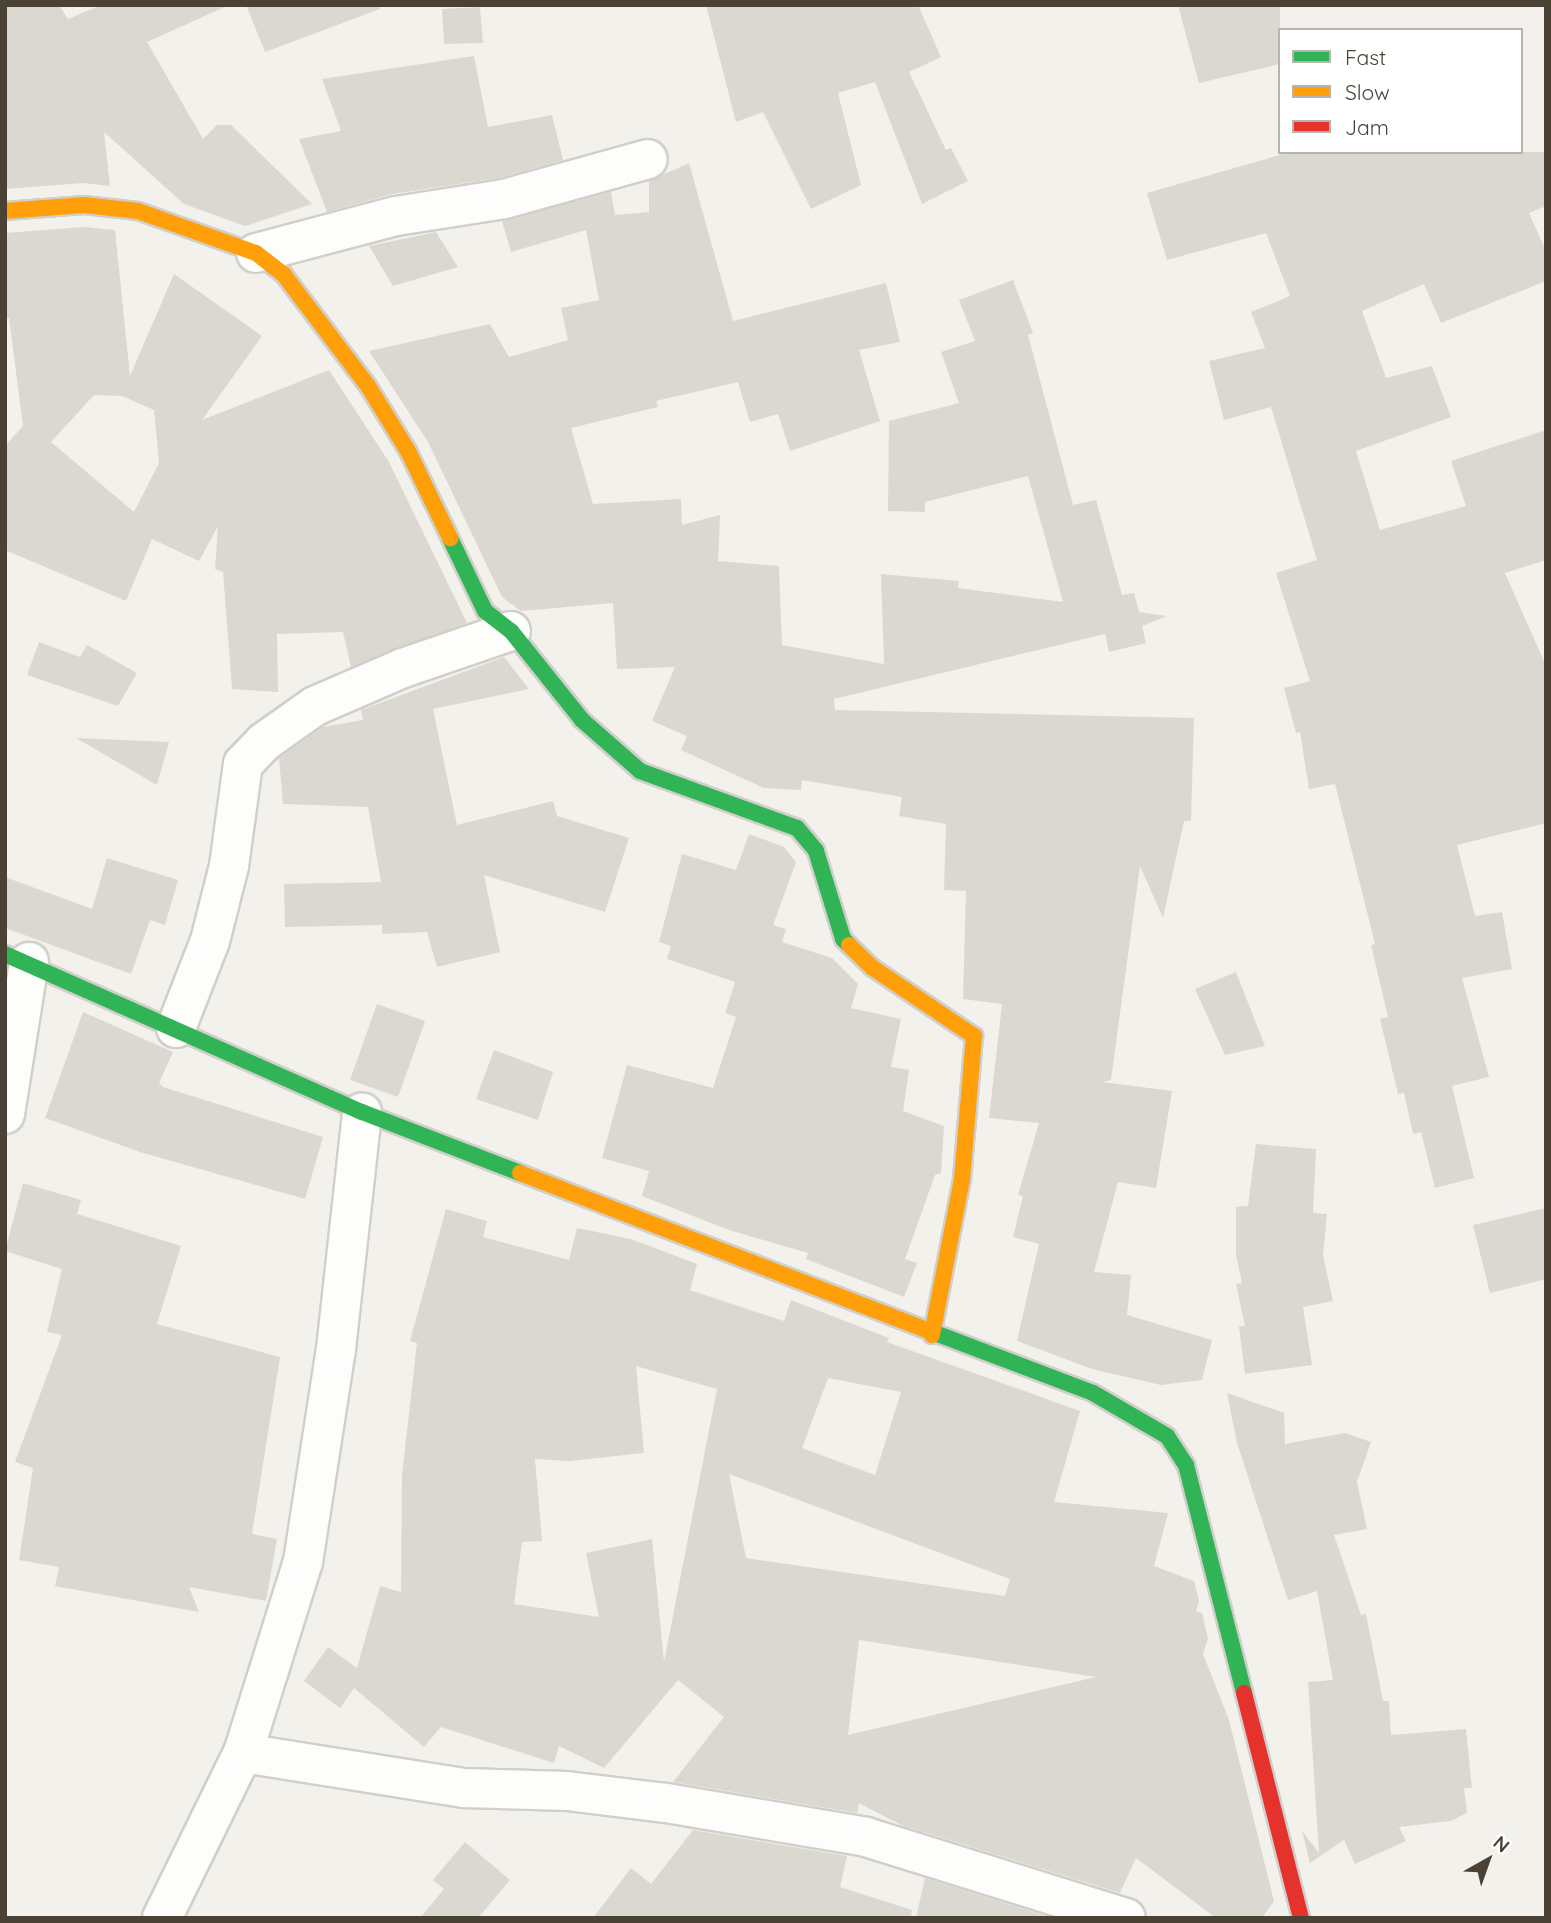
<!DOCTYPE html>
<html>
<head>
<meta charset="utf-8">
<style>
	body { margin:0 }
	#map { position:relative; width:1551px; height:1923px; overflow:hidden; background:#f3f1ec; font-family:Quicksand,sans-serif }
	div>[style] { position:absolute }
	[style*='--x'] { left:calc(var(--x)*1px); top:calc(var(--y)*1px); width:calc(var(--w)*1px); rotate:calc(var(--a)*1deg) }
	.building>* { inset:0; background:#dbd8d2 }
	.roads { filter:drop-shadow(2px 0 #d1cfca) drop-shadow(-2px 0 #d1cfca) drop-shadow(0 2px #d1cfca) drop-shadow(0 -2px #d1cfca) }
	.street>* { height:38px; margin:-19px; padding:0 19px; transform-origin:19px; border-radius:19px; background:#fdfdfc }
	.fast>* { height:16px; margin:-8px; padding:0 8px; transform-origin:8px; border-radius:8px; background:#30b455 }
	.slow>* { height:16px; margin:-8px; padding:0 8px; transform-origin:8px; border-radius:8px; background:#ff9f0a }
	.jam>* { height:16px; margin:-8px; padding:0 8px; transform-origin:8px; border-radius:8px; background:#e5322d }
	span { translate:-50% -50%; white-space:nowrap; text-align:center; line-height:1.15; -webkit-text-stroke:6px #fff; paint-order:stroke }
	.frame { position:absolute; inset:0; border:7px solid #4b4236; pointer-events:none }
	.legend { position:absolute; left:1278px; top:28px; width:245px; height:126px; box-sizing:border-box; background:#fff; border:2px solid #b7b3af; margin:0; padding:9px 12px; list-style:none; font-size:21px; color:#4b4236 }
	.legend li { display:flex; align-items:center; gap:14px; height:35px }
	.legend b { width:35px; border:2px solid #b7b3af }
	.north { position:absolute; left:1453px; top:1825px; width:70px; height:70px; -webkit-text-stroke:5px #fff; paint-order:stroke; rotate:40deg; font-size:19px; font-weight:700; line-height:28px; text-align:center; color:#4b4236 }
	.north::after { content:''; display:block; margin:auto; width:24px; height:32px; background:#4b4236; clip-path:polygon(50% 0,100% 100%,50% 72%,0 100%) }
</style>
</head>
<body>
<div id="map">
	<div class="building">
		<div style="clip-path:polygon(5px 5px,59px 5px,68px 19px,101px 5px,229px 5px,147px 42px,203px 139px,217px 125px,231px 125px,312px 204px,245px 226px,184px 204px,104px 132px,110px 186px,83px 183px,5px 189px)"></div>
		<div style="clip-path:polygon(246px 5px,379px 5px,380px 9px,265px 52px)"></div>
		<div style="clip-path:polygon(706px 5px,918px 5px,941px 57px,909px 72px,946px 150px,951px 148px,968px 181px,922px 204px,875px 82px,838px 93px,861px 185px,811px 209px,763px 112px,736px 122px)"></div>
		<div style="clip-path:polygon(1178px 5px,1280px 5px,1280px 64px,1199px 83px)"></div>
		<div style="clip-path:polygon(480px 7px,483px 43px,444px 44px,442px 9px)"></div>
		<div style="clip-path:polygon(474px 56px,488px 127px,552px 115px,563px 160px,499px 178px,392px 194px,327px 212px,299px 139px,341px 131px,322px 79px)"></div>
		<div style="clip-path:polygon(1290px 152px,1546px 152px,1546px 206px,1529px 213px,1546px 251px,1546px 281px,1441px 323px,1424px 284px,1362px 311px,1386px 378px,1432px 366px,1451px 417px,1356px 451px,1380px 530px,1466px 506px,1451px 461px,1546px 430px,1546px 560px,1505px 573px,1546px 666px,1546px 823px,1457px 845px,1475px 916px,1502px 912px,1512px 969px,1462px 978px,1489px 1077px,1452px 1086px,1474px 1178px,1435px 1188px,1421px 1132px,1413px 1134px,1404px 1093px,1398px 1094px,1380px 1019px,1388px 1017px,1371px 945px,1375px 944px,1335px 784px,1309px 789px,1300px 732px,1296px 733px,1284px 688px,1310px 681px,1276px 573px,1317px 560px,1271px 407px,1224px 420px,1209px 361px,1265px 348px,1251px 312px,1290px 296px,1266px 233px,1167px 260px,1147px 193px)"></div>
		<div style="clip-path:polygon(689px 163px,733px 321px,886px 283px,900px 342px,859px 350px,880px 421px,790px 451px,778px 414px,750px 422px,738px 382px,656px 401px,658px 407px,571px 428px,593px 504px,681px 499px,682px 525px,720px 515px,718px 561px,779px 566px,782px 645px,884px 664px,881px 574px,959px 581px,958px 588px,1063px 602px,1028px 476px,925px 502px,925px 512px,888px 511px,889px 421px,959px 403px,941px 352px,975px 341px,959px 300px,1013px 280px,1033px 333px,1028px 335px,1073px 505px,1096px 500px,1122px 595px,1134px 593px,1139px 612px,1167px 616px,1142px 626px,1146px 643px,1109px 652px,1105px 634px,834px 699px,835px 710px,1194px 718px,1191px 821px,1184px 821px,1163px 918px,1140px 866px,1111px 1080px,1102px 1082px,1172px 1091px,1156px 1188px,1118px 1182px,1094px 1272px,1131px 1275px,1127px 1315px,1212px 1340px,1202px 1380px,1161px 1385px,1092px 1369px,1017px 1341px,1039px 1244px,1013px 1237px,1023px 1196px,1018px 1195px,1039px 1123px,989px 1118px,1002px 1004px,963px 999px,966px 891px,944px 890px,946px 824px,899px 816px,902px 797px,802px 780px,801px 790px,764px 788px,681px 750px,687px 736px,652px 721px,675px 667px,617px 669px,613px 603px,521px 611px,502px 597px,428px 442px,369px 351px,490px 324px,509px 357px,568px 340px,561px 308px,599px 300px,586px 230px,511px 252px,502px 221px,611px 192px,615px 215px,649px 212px,649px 181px)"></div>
		<div style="clip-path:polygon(evenodd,84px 227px,115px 230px,130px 376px,174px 274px,262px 336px,202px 420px,329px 370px,389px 462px,467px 623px,351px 667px,343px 632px,277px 634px,278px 692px,232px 689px,223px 572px,215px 569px,218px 526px,199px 561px,152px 539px,126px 601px,5px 550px,5px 446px,23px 426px,9px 318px,5px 319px,5px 233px,84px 227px,94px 395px,122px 396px,154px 410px,159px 463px,134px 512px,51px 442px,94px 395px)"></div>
		<div style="clip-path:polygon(436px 232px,458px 267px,393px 286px,369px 246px)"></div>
		<div style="clip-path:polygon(39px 642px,80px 657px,87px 645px,137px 673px,118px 706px,27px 675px)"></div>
		<div style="clip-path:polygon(504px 657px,529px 689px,433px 709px,457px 825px,553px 801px,557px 816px,629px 838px,605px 912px,484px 875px,500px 952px,437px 967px,427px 932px,382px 934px,382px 925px,285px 927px,284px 884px,381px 882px,368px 807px,283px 804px,279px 758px,323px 727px,363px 720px,361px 710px)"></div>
		<div style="clip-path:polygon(76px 738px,169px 742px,157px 785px)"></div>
		<div style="clip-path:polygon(749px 834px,784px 847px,796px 862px,773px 925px,786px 929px,782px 942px,832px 958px,858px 984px,851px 1008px,901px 1019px,891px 1067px,909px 1070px,903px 1111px,944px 1126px,941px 1173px,935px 1175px,905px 1259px,917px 1263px,904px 1297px,806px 1259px,808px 1253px,729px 1230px,642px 1196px,649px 1171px,602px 1158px,627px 1065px,713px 1088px,736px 1017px,725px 1013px,735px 982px,667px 959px,671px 946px,659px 942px,682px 854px,736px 870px)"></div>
		<div style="clip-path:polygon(107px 858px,178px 880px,165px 925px,150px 920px,131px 974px,5px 928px,5px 877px,92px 909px)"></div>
		<div style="clip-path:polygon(1236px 972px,1265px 1046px,1225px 1055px,1195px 989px)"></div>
		<div style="clip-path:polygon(377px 1004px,425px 1021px,398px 1097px,350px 1080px)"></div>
		<div style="clip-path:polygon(83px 1012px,173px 1052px,159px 1083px,163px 1087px,323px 1137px,305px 1199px,140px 1152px,45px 1118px)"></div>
		<div style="clip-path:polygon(494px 1050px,553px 1072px,538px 1120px,476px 1099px)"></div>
		<div style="clip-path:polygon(1256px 1144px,1316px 1149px,1313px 1213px,1327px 1214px,1323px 1255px,1333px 1301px,1303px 1307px,1312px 1365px,1245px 1374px,1239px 1326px,1245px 1326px,1236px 1284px,1242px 1283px,1236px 1255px,1236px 1207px,1248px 1206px)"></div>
		<div style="clip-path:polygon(23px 1183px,81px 1200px,77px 1214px,181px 1246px,157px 1324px,280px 1357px,252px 1534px,277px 1539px,266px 1601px,189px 1587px,199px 1612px,55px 1586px,59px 1567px,19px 1560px,33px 1468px,15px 1462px,62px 1335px,47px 1332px,62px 1269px,5px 1251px)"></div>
		<div style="clip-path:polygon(1546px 1208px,1546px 1279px,1490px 1293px,1473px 1225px)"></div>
		<div style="clip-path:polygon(evenodd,446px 1209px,487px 1221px,483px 1237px,569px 1260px,577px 1228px,631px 1239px,697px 1264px,690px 1290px,784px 1321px,791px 1300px,889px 1338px,887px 1342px,1080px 1411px,1054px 1502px,1168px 1513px,1154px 1566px,1194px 1581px,1199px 1601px,1196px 1611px,1202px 1613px,1208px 1639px,1203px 1654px,1229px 1720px,1274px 1901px,1262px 1918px,1216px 1918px,1136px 1858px,1120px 1893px,901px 1825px,859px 1803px,857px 1813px,673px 1782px,724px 1717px,678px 1680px,604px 1768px,559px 1746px,554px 1763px,441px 1727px,424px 1747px,354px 1688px,340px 1708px,304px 1681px,328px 1647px,357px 1668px,380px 1586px,401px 1592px,402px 1475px,417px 1343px,410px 1341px,446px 1209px,636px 1366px,717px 1389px,664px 1662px,652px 1539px,586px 1553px,599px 1617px,514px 1604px,522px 1542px,542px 1541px,535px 1459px,569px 1461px,644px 1453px,636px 1366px,446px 1209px,828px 1378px,901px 1392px,875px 1475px,802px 1448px,828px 1378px,446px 1209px,729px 1474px,1010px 1579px,1005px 1596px,746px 1558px,729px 1474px,446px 1209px,859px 1640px,1096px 1677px,848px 1735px,859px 1640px)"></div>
		<div style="clip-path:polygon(1227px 1393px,1284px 1413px,1285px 1444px,1345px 1433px,1371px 1442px,1357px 1482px,1367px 1529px,1334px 1535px,1361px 1615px,1366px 1614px,1383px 1701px,1389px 1701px,1391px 1735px,1466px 1729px,1472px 1788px,1464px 1788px,1467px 1813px,1451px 1821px,1399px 1827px,1406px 1841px,1355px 1864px,1344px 1840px,1310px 1863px,1302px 1831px,1319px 1853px,1308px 1682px,1333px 1680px,1317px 1591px,1288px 1600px,1237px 1443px)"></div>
		<div style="clip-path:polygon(693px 1830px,847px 1856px,840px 1887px,912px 1910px,911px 1918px,593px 1918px,631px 1868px,651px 1884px)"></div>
		<div style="clip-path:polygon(465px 1842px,510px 1880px,478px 1918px,420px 1918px,444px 1889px,433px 1880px)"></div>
		<div style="clip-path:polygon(925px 1878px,1052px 1918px,916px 1918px)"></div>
	</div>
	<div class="roads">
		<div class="street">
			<div style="--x:256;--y:253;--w:145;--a:-14.8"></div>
			<div style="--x:396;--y:216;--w:109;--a:-8.9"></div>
			<div style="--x:504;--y:199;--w:149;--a:-15.5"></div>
			<div style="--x:176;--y:1028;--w:93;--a:-68.7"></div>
			<div style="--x:210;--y:941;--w:77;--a:-75.8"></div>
			<div style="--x:229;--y:866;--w:103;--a:-82.2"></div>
			<div style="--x:243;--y:764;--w:30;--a:-46"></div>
			<div style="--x:264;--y:742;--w:62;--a:-35.2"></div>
			<div style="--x:315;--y:706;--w:96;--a:-23.4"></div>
			<div style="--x:403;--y:668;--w:114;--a:-18.9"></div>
			<div style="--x:5;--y:1114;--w:154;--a:-81"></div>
			<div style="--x:243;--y:1753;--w:225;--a:9"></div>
			<div style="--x:465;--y:1788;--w:102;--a:1.7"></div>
			<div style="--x:567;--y:1791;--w:100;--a:6.9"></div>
			<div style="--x:666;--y:1803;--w:203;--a:9.6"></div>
			<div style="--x:866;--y:1837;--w:272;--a:17.3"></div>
			<div style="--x:162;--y:1918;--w:184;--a:-63.9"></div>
			<div style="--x:243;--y:1753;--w:200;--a:-72.6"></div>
			<div style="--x:303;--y:1562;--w:216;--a:-81.2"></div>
			<div style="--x:336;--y:1349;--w:238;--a:-83.7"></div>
		</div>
		<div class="fast">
			<div style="--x:450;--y:538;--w:81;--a:64.4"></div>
			<div style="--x:485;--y:611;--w:33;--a:38"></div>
			<div style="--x:511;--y:631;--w:114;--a:51.4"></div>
			<div style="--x:582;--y:720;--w:77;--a:41.3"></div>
			<div style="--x:640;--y:771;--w:167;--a:20"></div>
			<div style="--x:797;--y:828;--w:30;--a:50"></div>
			<div style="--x:816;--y:851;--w:92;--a:72.9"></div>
			<div style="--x:843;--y:939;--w:8;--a:45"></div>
			<div style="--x:5;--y:954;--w:390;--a:23.9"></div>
			<div style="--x:362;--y:1112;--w:169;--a:21.1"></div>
			<div style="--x:930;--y:1331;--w:174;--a:20.8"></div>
			<div style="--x:1093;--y:1393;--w:86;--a:30.2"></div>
			<div style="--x:1167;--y:1436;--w:35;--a:57"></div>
			<div style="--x:1186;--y:1465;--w:235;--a:75.7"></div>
		</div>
		<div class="slow">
			<div style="--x:5;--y:211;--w:79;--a:-4.3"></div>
			<div style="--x:84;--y:205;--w:54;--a:6.3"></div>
			<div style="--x:138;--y:211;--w:125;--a:19.6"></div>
			<div style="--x:256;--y:253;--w:36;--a:38"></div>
			<div style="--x:284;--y:275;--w:139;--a:52.9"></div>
			<div style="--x:368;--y:386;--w:76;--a:58.4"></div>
			<div style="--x:408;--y:451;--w:97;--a:64.2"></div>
			<div style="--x:849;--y:945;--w:33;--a:44"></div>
			<div style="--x:873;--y:968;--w:122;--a:34"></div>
			<div style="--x:974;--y:1036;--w:144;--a:94.8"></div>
			<div style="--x:962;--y:1179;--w:159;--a:100.9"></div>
			<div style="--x:520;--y:1173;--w:439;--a:21.1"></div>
		</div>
		<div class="jam">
			<div style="--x:1244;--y:1693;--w:232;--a:75.8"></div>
		</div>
	</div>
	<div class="frame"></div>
	<ul class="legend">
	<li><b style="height:9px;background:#30b455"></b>Fast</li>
	<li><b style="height:9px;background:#ff9f0a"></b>Slow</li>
	<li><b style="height:9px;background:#e5322d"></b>Jam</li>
	</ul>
	<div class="north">N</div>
</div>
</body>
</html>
